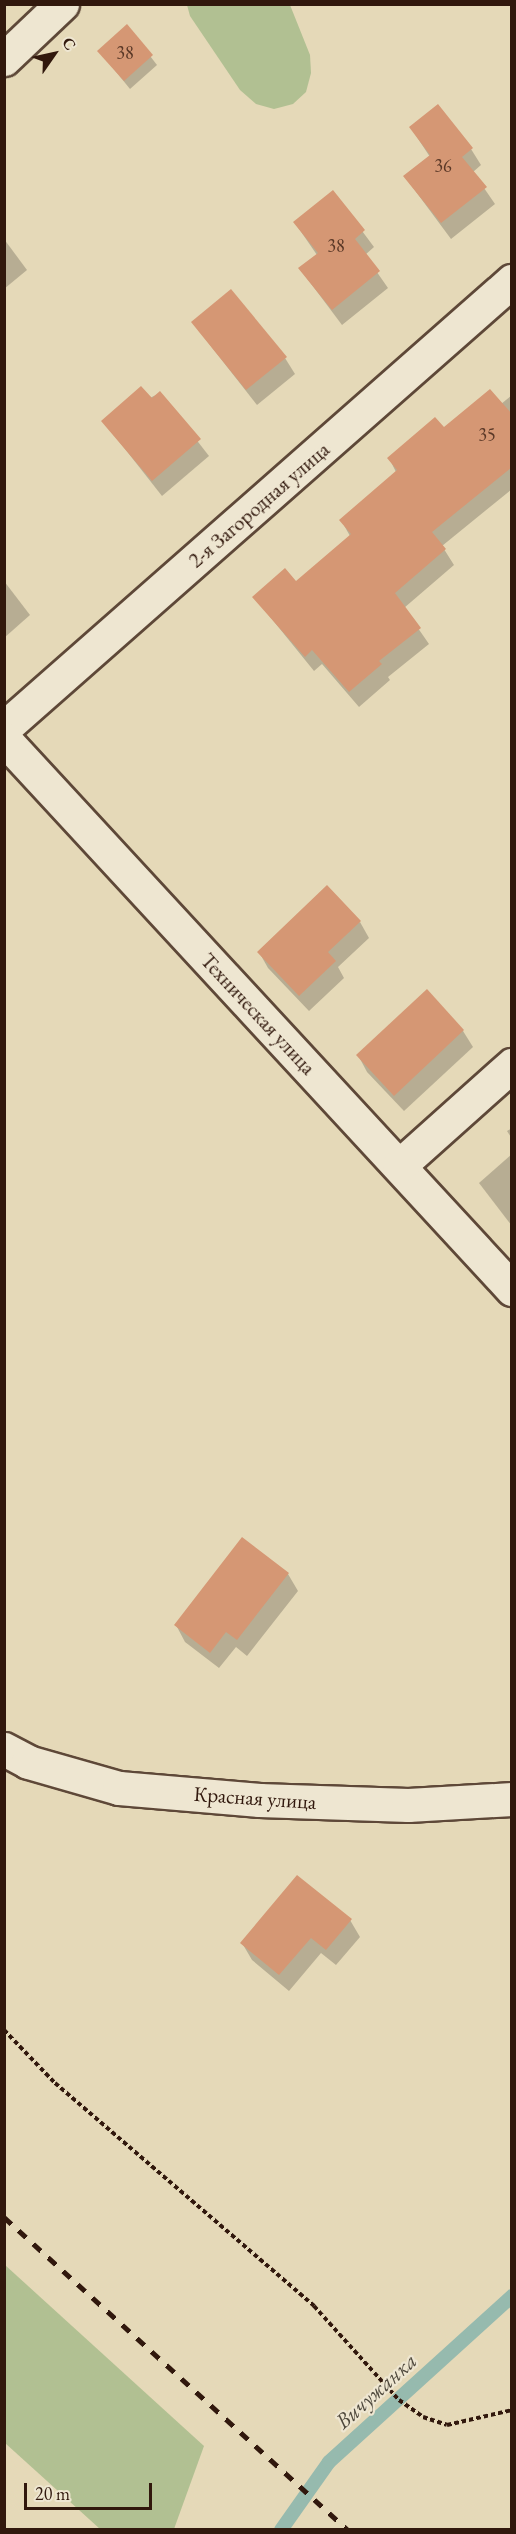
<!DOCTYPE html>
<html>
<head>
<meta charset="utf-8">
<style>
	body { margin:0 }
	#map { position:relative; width:516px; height:2534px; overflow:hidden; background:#e5d9b8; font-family:"EB Garamond",serif }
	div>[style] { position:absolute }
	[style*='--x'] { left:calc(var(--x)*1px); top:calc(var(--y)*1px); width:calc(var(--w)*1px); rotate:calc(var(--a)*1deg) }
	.green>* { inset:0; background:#b1c092 }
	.shadow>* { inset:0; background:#0003 }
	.stream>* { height:14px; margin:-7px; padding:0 7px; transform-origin:7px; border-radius:7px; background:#96baae }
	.building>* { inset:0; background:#d59774 }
	.path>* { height:4px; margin-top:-2px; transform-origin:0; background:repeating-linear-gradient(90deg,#31180d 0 4.5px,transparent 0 7.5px) }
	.roads { filter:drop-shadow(2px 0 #5e4838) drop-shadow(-2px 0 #5e4838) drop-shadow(0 2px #5e4838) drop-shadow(0 -2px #5e4838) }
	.minor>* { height:33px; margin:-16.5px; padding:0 16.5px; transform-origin:16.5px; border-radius:16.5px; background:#eee6d1 }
	.rail>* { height:4.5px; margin-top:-2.25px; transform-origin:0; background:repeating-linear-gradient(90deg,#31180d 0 10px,transparent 0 20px) }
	span { translate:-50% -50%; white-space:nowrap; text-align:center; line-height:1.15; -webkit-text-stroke:4.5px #eee6d1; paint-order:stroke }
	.number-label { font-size:18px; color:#5a3827 }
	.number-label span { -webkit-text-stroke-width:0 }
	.street-label { font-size:21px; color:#31180d }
	.water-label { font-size:22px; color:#4f493d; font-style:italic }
	.frame { position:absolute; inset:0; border:6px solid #31180d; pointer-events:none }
	.north { position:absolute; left:24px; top:24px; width:60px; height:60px; -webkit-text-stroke:4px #eee6d1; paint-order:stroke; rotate:56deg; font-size:16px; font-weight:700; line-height:24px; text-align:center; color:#31180d }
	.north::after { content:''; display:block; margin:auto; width:21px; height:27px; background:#31180d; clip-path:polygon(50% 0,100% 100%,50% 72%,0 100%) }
	.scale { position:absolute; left:24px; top:2483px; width:128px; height:27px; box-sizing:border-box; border:3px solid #31180d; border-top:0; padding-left:8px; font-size:18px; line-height:21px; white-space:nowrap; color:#31180d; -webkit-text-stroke:4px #eee6d1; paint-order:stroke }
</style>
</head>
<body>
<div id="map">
	<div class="green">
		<div style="clip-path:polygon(187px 5px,290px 5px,310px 55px,311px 73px,306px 92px,293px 104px,274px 109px,256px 104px,240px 90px,190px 16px)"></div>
		<div style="clip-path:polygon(5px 2265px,204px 2446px,174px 2529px,100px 2529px,5px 2443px)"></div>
	</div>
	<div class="shadow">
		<div style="clip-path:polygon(127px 26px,157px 65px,130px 89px,99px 51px)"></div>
		<div style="clip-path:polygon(411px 128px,471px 149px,481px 165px,473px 172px,495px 204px,451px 239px,405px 177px,430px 157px)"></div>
		<div style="clip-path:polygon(333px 192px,374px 247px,365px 255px,388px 288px,342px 325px,300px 269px,317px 255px,295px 223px)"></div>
		<div style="clip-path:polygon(4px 239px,27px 270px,4px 289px)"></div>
		<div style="clip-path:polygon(192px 322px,285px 358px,295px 374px,257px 405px)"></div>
		<div style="clip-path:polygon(160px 393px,209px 456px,162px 496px,103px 421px)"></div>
		<div style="clip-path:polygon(512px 395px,512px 489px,442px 546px,454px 565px,404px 608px,429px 644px,388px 677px,390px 680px,359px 707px,322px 664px,314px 671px,254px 597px,295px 583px,350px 536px,341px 520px,396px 472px,389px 458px,501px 404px)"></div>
		<div style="clip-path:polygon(4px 581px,30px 615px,4px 638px)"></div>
		<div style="clip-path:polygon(360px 922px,369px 938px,338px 967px,344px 978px,309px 1011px,268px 968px,259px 952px)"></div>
		<div style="clip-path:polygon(427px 992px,463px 1031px,473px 1047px,404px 1111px,367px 1072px,358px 1055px)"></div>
		<div style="clip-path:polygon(512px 1128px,512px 1139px,507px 1131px)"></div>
		<div style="clip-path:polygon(512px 1154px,512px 1226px,479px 1183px)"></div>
		<div style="clip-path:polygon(243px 1539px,288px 1574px,298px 1591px,247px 1656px,236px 1647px,219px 1668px,185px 1642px,176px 1625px)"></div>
		<div style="clip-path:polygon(350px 1920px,360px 1937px,336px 1965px,321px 1953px,289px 1991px,252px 1960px,242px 1943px)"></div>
	</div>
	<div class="stream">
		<div style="--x:281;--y:2530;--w:83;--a:-54.8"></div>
		<div style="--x:329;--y:2462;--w:247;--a:-42.2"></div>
	</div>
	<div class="building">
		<div style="clip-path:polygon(127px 24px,153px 55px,124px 81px,97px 51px)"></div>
		<div style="clip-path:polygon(438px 104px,473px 148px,462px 157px,487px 187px,441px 223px,403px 176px,430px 155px,409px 127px)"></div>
		<div style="clip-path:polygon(333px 190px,365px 230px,355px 239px,380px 271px,332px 310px,298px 268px,318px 253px,293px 222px)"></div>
		<div style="clip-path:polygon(231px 289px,287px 357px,246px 390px,191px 322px)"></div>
		<div style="clip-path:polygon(141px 386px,152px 398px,160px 391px,201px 439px,152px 481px,101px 421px)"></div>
		<div style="clip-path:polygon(490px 389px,512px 414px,512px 467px,432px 532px,446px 549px,395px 593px,421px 628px,379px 661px,382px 664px,349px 692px,312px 650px,305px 657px,252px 597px,285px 568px,296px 581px,351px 534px,339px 520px,397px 470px,387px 458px,435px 417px,444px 427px)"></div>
		<div style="clip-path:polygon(327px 885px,361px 921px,328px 952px,336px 961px,299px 996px,257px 952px)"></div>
		<div style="clip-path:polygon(427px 989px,464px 1030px,394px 1096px,356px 1055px)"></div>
		<div style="clip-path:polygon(242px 1537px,289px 1573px,237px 1640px,226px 1632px,210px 1653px,174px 1625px)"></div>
		<div style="clip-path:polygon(297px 1875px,352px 1919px,326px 1950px,311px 1938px,279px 1975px,240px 1943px)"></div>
	</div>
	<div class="path">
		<div style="--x:4;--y:2030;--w:74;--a:46.1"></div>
		<div style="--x:55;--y:2083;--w:342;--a:40.7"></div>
		<div style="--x:314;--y:2306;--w:127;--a:47.9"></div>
		<div style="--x:399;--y:2400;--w:29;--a:35"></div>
		<div style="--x:423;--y:2417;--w:25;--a:18"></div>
		<div style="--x:447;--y:2425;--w:67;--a:-13"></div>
	</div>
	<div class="roads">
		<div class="minor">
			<div style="--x:4;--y:59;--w:80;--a:-43.5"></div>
			<div style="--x:4;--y:728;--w:677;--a:-41.35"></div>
			<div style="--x:4;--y:739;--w:749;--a:47.27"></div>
			<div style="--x:399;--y:1166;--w:152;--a:-41.8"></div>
			<div style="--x:4;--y:1749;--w:27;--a:28"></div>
			<div style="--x:28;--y:1762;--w:95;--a:15.9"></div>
			<div style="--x:119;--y:1788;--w:141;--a:4.9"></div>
			<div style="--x:259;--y:1800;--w:149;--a:1.9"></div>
			<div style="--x:408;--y:1805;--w:104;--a:-3.3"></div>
		</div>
	</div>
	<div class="rail">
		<div style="--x:4;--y:2217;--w:465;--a:42.3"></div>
	</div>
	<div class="number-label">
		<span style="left:125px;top:53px">38</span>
		<span style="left:443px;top:166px">36</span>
		<span style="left:336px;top:246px">38</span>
		<span style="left:487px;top:435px">35</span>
	</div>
	<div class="street-label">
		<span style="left:259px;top:505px;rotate:-41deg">2-я Загородная улица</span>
		<span style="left:258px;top:1014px;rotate:47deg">Техническая улица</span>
		<span style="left:255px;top:1798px;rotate:4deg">Красная улица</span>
	</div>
	<div class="water-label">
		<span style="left:376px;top:2391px;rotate:-42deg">Вичужанка</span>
	</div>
	<div class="frame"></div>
	<div class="north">С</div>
	<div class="scale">20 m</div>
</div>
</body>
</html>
